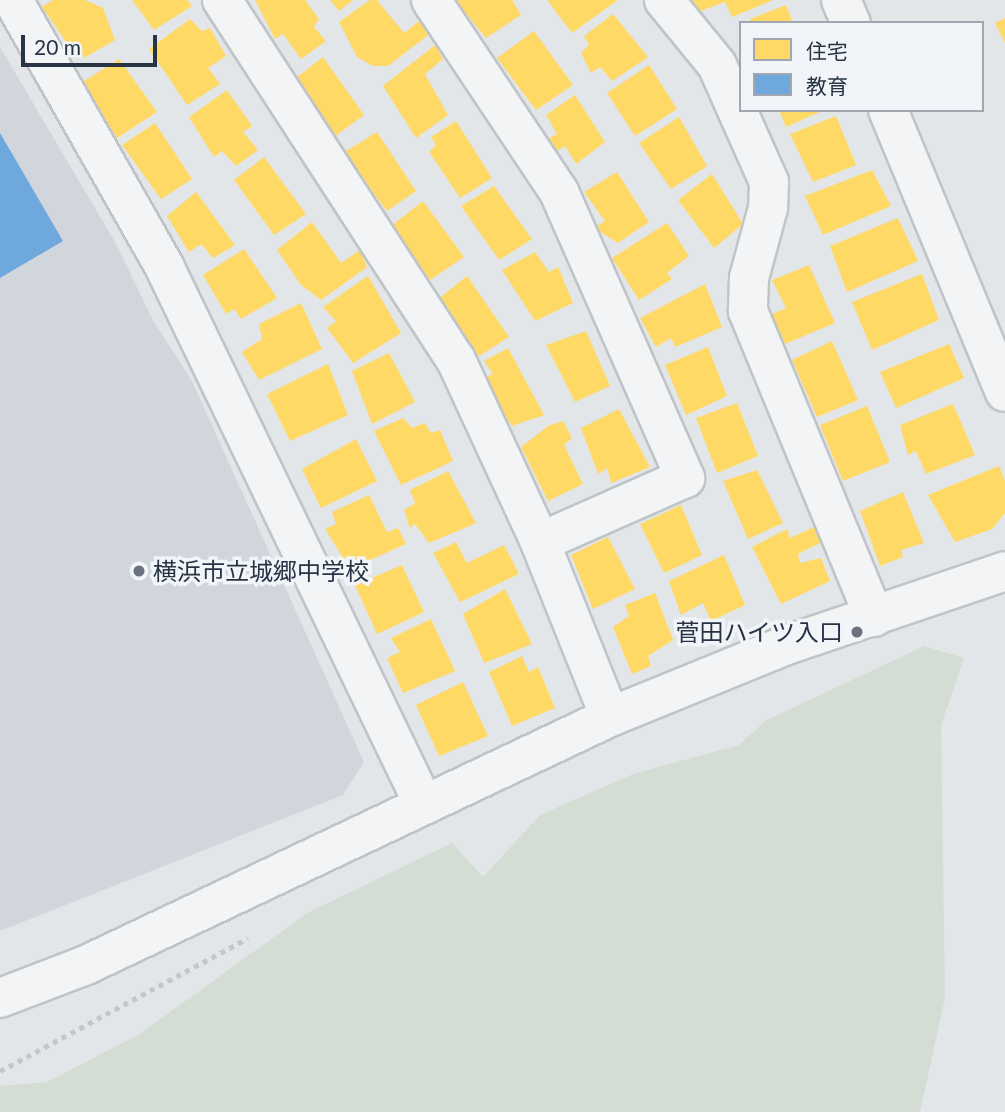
<!DOCTYPE html>
<html>
<head>
<meta charset="utf-8">
<style>
	body { margin:0 }
	#map { position:relative; width:1005px; height:1112px; overflow:hidden; background:#e3e6e9; font-family:Lato,"Noto Sans JP",sans-serif }
	div>[style] { position:absolute }
	[style*='--x'] { left:calc(var(--x)*1px); top:calc(var(--y)*1px); width:calc(var(--w)*1px); rotate:calc(var(--a)*1deg) }
	.built>* { inset:0; background:#d0d6dc }
	.green>* { inset:0; background:#d4ddd3 }
	.homes>* { inset:0; background:#ffd966 }
	.schools>* { inset:0; background:#6fa8dc }
	.path>* { height:4.5px; margin-top:-2.25px; transform-origin:0; background:repeating-linear-gradient(90deg,#c4c7ca 0 5px,transparent 0 10px) }
	.roads { filter:drop-shadow(2px 0 #c1c4c7) drop-shadow(-2px 0 #c1c4c7) drop-shadow(0 2px #c1c4c7) drop-shadow(0 -2px #c1c4c7) }
	.minor>* { height:38px; margin:-19px; padding:0 19px; transform-origin:19px; border-radius:19px; background:#f2f4f5 }
	.dots>* { width:19px; height:19px; translate:-50% -50%; box-sizing:border-box; border:4px solid #f1f4f8; border-radius:50% }
	span { translate:-50% -50%; white-space:nowrap; text-align:center; line-height:1.15; -webkit-text-stroke:7px #f1f4f8; paint-order:stroke }
	.poi-label { font-size:24px; color:#283444 }
	.left { translate:0 -50%; text-align:left }
	.right { translate:-100% -50%; text-align:right }
	.legend { position:absolute; left:739px; top:21px; width:245px; height:91px; box-sizing:border-box; background:#f1f4f8; border:2px solid #a1a7b0; margin:0; padding:9px 12px; list-style:none; font-size:21px; color:#283444 }
	.legend li { display:flex; align-items:center; gap:14px; height:35px }
	.legend b { width:35px; border:2px solid #a1a7b0 }
	.scale { position:absolute; left:21px; top:35px; width:136px; height:32px; box-sizing:border-box; border:4px solid #283444; border-top:0; padding-left:9px; font-size:21px; line-height:24px; white-space:nowrap; color:#283444; -webkit-text-stroke:5px #f1f4f8; paint-order:stroke }
</style>
</head>
<body>
<div id="map">
	<div class="built">
		<div style="clip-path:polygon(0 47px,115px 242px,154px 322px,192px 381px,364px 762px,343px 795px,0 931px)"></div>
	</div>
	<div class="green">
		<div style="clip-path:polygon(924px 646px,964px 658px,941px 725px,945px 998px,920px 1112px,0 1112px,0 1086px,47px 1082px,138px 1035px,309px 912px,452px 843px,483px 877px,540px 815px,633px 774px,739px 745px,765px 721px)"></div>
	</div>
	<div class="homes">
		<div style="clip-path:polygon(53px 0,85px 0,103px 8px,115px 40px,84px 58px,75px 41px,69px 46px,42px 7px)"></div>
		<div style="clip-path:polygon(132px 0,187px 0,192px 6px,154px 30px)"></div>
		<div style="clip-path:polygon(255px 0,305px 0,319px 19px,314px 27px,326px 41px,301px 59px,283px 34px,275px 39px)"></div>
		<div style="clip-path:polygon(330px 0,353px 0,339px 11px)"></div>
		<div style="clip-path:polygon(370px 0,377px 0,404px 33px,423px 18px,432px 32px,388px 66px,373px 66px,357px 57px,339px 22px)"></div>
		<div style="clip-path:polygon(455px 0,512px 0,521px 15px,486px 38px)"></div>
		<div style="clip-path:polygon(547px 0,618px 0,572px 33px)"></div>
		<div style="clip-path:polygon(690px 0,773px 0,732px 17px,725px 2px,698px 12px)"></div>
		<div style="clip-path:polygon(786px 5px,793px 23px,752px 23px,750px 19px)"></div>
		<div style="clip-path:polygon(613px 14px,648px 57px,612px 81px,600px 67px,591px 73px,581px 53px,589px 45px,584px 36px)"></div>
		<div style="clip-path:polygon(1005px 18px,1005px 43px,995px 23px)"></div>
		<div style="clip-path:polygon(190px 19px,202px 31px,210px 28px,226px 56px,208px 68px,220px 84px,187px 105px,149px 49px)"></div>
		<div style="clip-path:polygon(534px 31px,573px 85px,536px 110px,497px 58px)"></div>
		<div style="clip-path:polygon(435px 45px,443px 59px,425px 74px,448px 115px,416px 138px,383px 86px)"></div>
		<div style="clip-path:polygon(323px 57px,364px 115px,334px 137px,292px 81px)"></div>
		<div style="clip-path:polygon(119px 59px,157px 112px,117px 138px,83px 82px)"></div>
		<div style="clip-path:polygon(649px 65px,677px 109px,635px 136px,607px 93px)"></div>
		<div style="clip-path:polygon(227px 90px,252px 126px,243px 132px,258px 150px,236px 166px,222px 151px,214px 157px,189px 117px)"></div>
		<div style="clip-path:polygon(575px 95px,605px 142px,576px 164px,565px 146px,552px 154px,547px 139px,557px 134px,546px 115px)"></div>
		<div style="clip-path:polygon(779px 110px,824px 110px,786px 127px)"></div>
		<div style="clip-path:polygon(836px 116px,856px 165px,813px 182px,790px 134px)"></div>
		<div style="clip-path:polygon(679px 117px,707px 166px,671px 189px,639px 143px)"></div>
		<div style="clip-path:polygon(456px 121px,492px 178px,460px 198px,429px 152px,436px 145px,431px 137px)"></div>
		<div style="clip-path:polygon(155px 123px,192px 179px,161px 199px,122px 145px)"></div>
		<div style="clip-path:polygon(377px 132px,416px 191px,387px 211px,343px 153px)"></div>
		<div style="clip-path:polygon(264px 157px,306px 214px,274px 235px,234px 180px)"></div>
		<div style="clip-path:polygon(872px 170px,891px 206px,823px 235px,805px 196px)"></div>
		<div style="clip-path:polygon(617px 172px,649px 222px,618px 243px,594px 228px,605px 221px,584px 192px)"></div>
		<div style="clip-path:polygon(712px 174px,743px 224px,714px 248px,678px 200px)"></div>
		<div style="clip-path:polygon(494px 186px,532px 239px,499px 260px,461px 206px)"></div>
		<div style="clip-path:polygon(196px 192px,235px 245px,213px 258px,201px 244px,189px 252px,167px 216px)"></div>
		<div style="clip-path:polygon(423px 201px,464px 257px,430px 280px,390px 227px)"></div>
		<div style="clip-path:polygon(898px 218px,918px 261px,847px 292px,830px 246px)"></div>
		<div style="clip-path:polygon(312px 222px,341px 263px,360px 250px,367px 267px,321px 300px,301px 285px,277px 250px)"></div>
		<div style="clip-path:polygon(667px 223px,689px 256px,667px 273px,672px 279px,639px 300px,612px 258px)"></div>
		<div style="clip-path:polygon(244px 249px,277px 298px,241px 319px,234px 309px,226px 314px,203px 275px)"></div>
		<div style="clip-path:polygon(535px 252px,549px 272px,558px 267px,573px 303px,535px 321px,502px 270px)"></div>
		<div style="clip-path:polygon(809px 265px,835px 323px,785px 344px,772px 314px,786px 308px,772px 280px)"></div>
		<div style="clip-path:polygon(922px 274px,939px 320px,872px 350px,852px 302px)"></div>
		<div style="clip-path:polygon(368px 276px,401px 333px,353px 363px,327px 328px,336px 321px,323px 307px)"></div>
		<div style="clip-path:polygon(467px 276px,509px 337px,479px 356px,437px 300px)"></div>
		<div style="clip-path:polygon(705px 284px,722px 327px,675px 347px,671px 338px,656px 347px,640px 318px)"></div>
		<div style="clip-path:polygon(301px 303px,322px 349px,259px 380px,242px 352px,262px 339px,259px 324px)"></div>
		<div style="clip-path:polygon(586px 331px,610px 386px,575px 402px,546px 345px)"></div>
		<div style="clip-path:polygon(832px 341px,858px 400px,817px 417px,792px 360px)"></div>
		<div style="clip-path:polygon(949px 344px,964px 378px,896px 408px,880px 372px)"></div>
		<div style="clip-path:polygon(708px 347px,727px 396px,686px 415px,665px 365px)"></div>
		<div style="clip-path:polygon(508px 348px,544px 415px,512px 426px,481px 379px,493px 374px,484px 361px)"></div>
		<div style="clip-path:polygon(389px 353px,415px 402px,372px 424px,352px 371px)"></div>
		<div style="clip-path:polygon(328px 364px,348px 415px,290px 441px,267px 394px)"></div>
		<div style="clip-path:polygon(737px 403px,758px 456px,717px 473px,696px 418px)"></div>
		<div style="clip-path:polygon(953px 404px,975px 455px,926px 474px,916px 451px,908px 455px,900px 425px)"></div>
		<div style="clip-path:polygon(867px 406px,890px 462px,843px 481px,820px 425px)"></div>
		<div style="clip-path:polygon(619px 409px,650px 467px,611px 483px,607px 468px,598px 474px,581px 428px)"></div>
		<div style="clip-path:polygon(403px 418px,412px 428px,425px 423px,431px 433px,440px 430px,453px 461px,401px 485px,374px 431px)"></div>
		<div style="clip-path:polygon(563px 421px,572px 438px,564px 445px,583px 484px,548px 501px,521px 447px,548px 426px)"></div>
		<div style="clip-path:polygon(356px 439px,377px 481px,321px 508px,302px 469px)"></div>
		<div style="clip-path:polygon(999px 466px,1005px 481px,1005px 513px,992px 529px,955px 542px,928px 495px)"></div>
		<div style="clip-path:polygon(757px 470px,783px 523px,748px 539px,723px 481px)"></div>
		<div style="clip-path:polygon(448px 471px,476px 523px,429px 543px,415px 524px,410px 528px,404px 510px,415px 503px,410px 490px)"></div>
		<div style="clip-path:polygon(903px 492px,924px 543px,901px 550px,903px 557px,880px 566px,860px 511px)"></div>
		<div style="clip-path:polygon(369px 495px,387px 532px,398px 528px,406px 544px,350px 569px,325px 529px,336px 524px,332px 512px)"></div>
		<div style="clip-path:polygon(681px 505px,702px 555px,664px 573px,640px 524px)"></div>
		<div style="clip-path:polygon(816px 526px,822px 542px,798px 554px,800px 563px,821px 558px,830px 581px,781px 604px,752px 547px,787px 529px,790px 538px)"></div>
		<div style="clip-path:polygon(608px 537px,635px 589px,593px 609px,571px 555px)"></div>
		<div style="clip-path:polygon(456px 542px,467px 563px,504px 545px,519px 574px,460px 602px,433px 553px)"></div>
		<div style="clip-path:polygon(724px 555px,745px 605px,711px 621px,703px 603px,681px 615px,669px 581px)"></div>
		<div style="clip-path:polygon(402px 565px,424px 612px,377px 634px,355px 585px)"></div>
		<div style="clip-path:polygon(505px 589px,532px 644px,484px 663px,463px 614px)"></div>
		<div style="clip-path:polygon(655px 593px,673px 640px,648px 656px,651px 666px,632px 674px,613px 627px,629px 616px,625px 605px)"></div>
		<div style="clip-path:polygon(431px 619px,455px 671px,403px 693px,387px 658px,400px 652px,391px 638px)"></div>
		<div style="clip-path:polygon(522px 656px,529px 672px,538px 667px,555px 708px,512px 726px,489px 672px)"></div>
		<div style="clip-path:polygon(463px 682px,488px 736px,439px 756px,416px 705px)"></div>
	</div>
	<div class="schools">
		<div style="clip-path:polygon(0 133px,63px 241px,0 278px)"></div>
	</div>
	<div class="path">
		<div style="--x:0;--y:1071;--w:281;--a:-28.2"></div>
	</div>
	<div class="roads">
		<div class="minor">
			<div style="--x:13;--y:0;--w:308;--a:60.4"></div>
			<div style="--x:165;--y:268;--w:594;--a:64.25"></div>
			<div style="--x:222;--y:0;--w:429;--a:57"></div>
			<div style="--x:456;--y:360;--w:200;--a:65.2"></div>
			<div style="--x:540;--y:542;--w:188;--a:68.2"></div>
			<div style="--x:431;--y:0;--w:231;--a:56.3"></div>
			<div style="--x:559;--y:192;--w:313;--a:66.2"></div>
			<div style="--x:685;--y:478;--w:158;--a:156.2"></div>
			<div style="--x:664;--y:0;--w:84;--a:50.8"></div>
			<div style="--x:717;--y:65;--w:128;--a:66"></div>
			<div style="--x:769;--y:182;--w:26;--a:92"></div>
			<div style="--x:768;--y:208;--w:73;--a:105.2"></div>
			<div style="--x:749;--y:278;--w:33;--a:92"></div>
			<div style="--x:748;--y:311;--w:331;--a:67.6"></div>
			<div style="--x:841;--y:0;--w:25;--a:67"></div>
			<div style="--x:888;--y:110;--w:305;--a:67.5"></div>
			<div style="--x:0;--y:998;--w:90;--a:-20.9"></div>
			<div style="--x:84;--y:966;--w:582;--a:-25.33"></div>
			<div style="--x:610;--y:717;--w:188;--a:-22.2"></div>
			<div style="--x:784;--y:646;--w:233;--a:-18.7"></div>
		</div>
	</div>
	<div class="dots">
		<div style="left:139px;top:571px;background:#69727e"></div>
		<div style="left:857px;top:632px;background:#69727e"></div>
	</div>
	<div class="poi-label">
		<span class="left" style="left:153px;top:571px">横浜市立城郷中学校</span>
		<span class="right" style="left:843px;top:632px">菅田ハイツ入口</span>
	</div>
	<ul class="legend">
	<li><b style="height:19px;background:#ffd966"></b>住宅</li>
	<li><b style="height:19px;background:#6fa8dc"></b>教育</li>
	</ul>
	<div class="scale">20 m</div>
</div>
</body>
</html>
